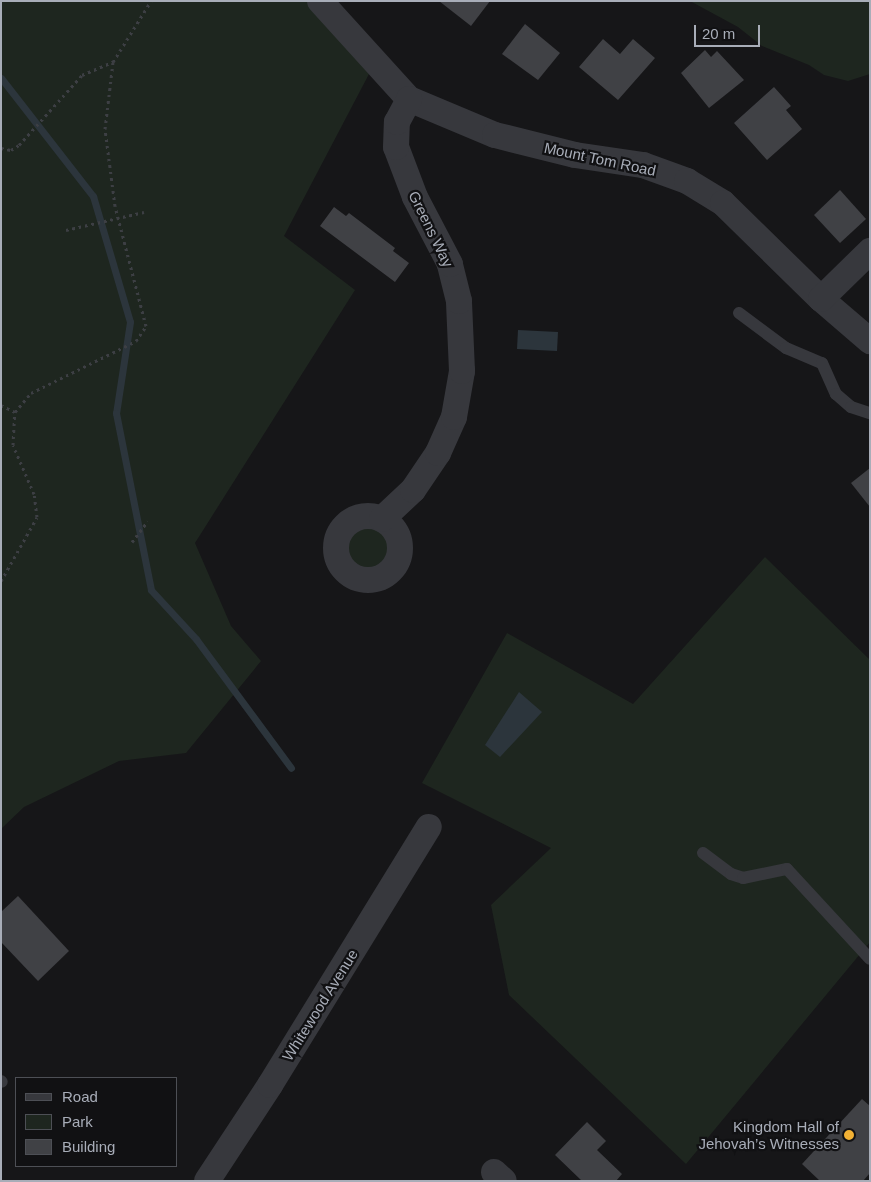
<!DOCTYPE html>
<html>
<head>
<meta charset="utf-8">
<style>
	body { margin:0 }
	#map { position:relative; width:871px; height:1182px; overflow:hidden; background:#161618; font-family:Arial,sans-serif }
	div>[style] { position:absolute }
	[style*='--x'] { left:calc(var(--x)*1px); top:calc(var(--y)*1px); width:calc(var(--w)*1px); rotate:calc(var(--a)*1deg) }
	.green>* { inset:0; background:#1e261f }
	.round { border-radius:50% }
	.water>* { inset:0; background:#2c353c }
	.stream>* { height:7px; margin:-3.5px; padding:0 3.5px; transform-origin:3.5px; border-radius:3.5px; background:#2c353c }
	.building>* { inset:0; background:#404145 }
	.path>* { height:3px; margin-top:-1.5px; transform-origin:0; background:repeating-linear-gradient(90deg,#3d3f44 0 2.5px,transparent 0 6.5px) }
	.service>* { height:12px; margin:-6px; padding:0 6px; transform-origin:6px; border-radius:6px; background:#37383d }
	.minor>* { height:26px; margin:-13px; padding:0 13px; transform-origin:13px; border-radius:13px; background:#37383d }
	.minor>.ring { margin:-13px; padding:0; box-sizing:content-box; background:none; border:26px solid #37383d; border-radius:50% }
	.path-bridge>* { height:3px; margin-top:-1.5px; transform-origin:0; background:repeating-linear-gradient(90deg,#3d3f44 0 2.5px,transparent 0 6.5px) }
	.dots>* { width:14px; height:14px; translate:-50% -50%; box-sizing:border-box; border:2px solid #111113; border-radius:50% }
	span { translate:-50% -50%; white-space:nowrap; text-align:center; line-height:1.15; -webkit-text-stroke:4.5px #111113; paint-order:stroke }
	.street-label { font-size:15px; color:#a8adb8 }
	.poi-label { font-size:15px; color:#a8adb8 }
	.right { translate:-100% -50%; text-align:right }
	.frame { position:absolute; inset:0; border:2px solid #a8adb8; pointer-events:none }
	.legend { position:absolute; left:15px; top:1077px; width:162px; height:90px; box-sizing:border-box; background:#111113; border:1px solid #4d4f55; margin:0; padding:6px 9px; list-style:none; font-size:15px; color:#a8adb8 }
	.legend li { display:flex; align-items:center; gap:10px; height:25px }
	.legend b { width:25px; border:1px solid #4d4f55 }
	.scale { position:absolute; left:694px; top:25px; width:66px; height:22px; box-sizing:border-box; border:2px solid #a8adb8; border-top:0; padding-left:6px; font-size:15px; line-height:18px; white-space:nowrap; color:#a8adb8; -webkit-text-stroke:4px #111113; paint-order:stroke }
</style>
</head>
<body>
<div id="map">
	<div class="green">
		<div style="clip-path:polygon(1px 1px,310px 1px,369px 74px,284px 236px,355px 290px,195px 543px,231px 626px,261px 661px,186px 753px,119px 761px,24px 807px,1px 829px)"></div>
		<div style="clip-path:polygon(690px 1px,870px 1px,870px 74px,848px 81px,824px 75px,809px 65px,762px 46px,738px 27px)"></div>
		<div class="round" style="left:340px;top:518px;width:56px;height:56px"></div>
		<div style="clip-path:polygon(765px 557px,870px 660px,870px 942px,686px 1164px,509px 995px,491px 905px,551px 848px,422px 783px,507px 633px,633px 704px)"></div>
	</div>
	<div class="water">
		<div style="clip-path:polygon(518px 330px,558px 332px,557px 351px,517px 349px)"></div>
		<div style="clip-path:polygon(519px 692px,542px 712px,500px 757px,485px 745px)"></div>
	</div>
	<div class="stream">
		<div style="--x:1;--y:78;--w:150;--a:52.1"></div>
		<div style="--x:93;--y:196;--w:131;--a:73.6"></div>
		<div style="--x:130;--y:322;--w:92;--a:98.7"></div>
		<div style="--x:116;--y:413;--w:180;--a:78.8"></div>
		<div style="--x:151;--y:590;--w:67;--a:47.4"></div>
		<div style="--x:196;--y:639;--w:160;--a:53.6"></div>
	</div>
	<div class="building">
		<div style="clip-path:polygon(439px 1px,490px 1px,471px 26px)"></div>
		<div style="clip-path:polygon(525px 24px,560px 53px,538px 80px,502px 54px)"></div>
		<div style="clip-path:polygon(603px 39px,620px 54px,633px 39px,655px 58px,618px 100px,579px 67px)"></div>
		<div style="clip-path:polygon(705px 50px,711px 57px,717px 51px,744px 80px,709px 108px,681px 73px)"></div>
		<div style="clip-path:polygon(774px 87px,791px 106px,786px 110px,802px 129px,767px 160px,734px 123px)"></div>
		<div style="clip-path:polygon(840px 190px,866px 219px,840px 243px,814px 215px)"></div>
		<div style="clip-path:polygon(334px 207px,346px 216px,349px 213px,395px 248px,393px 251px,409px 263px,395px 282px,320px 226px)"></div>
		<div style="clip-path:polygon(870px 468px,870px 507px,851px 483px)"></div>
		<div style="clip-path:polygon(18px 896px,69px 951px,38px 981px,1px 942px,1px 912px)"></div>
		<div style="clip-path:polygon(862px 1099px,870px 1106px,870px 1173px,863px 1181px,820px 1181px,802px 1164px)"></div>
		<div style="clip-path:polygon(587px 1122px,606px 1141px,597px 1150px,622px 1174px,616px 1181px,582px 1181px,555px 1155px)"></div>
	</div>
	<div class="path">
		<div style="--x:1;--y:148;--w:10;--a:11"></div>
		<div style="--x:11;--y:150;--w:9;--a:-32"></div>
		<div style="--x:19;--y:145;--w:94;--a:-48"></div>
		<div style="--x:82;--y:75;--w:34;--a:-23"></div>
		<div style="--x:1;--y:405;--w:16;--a:27"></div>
		<div style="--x:132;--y:542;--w:26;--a:-53"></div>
		<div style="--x:1;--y:581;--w:73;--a:-60.6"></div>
		<div style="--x:37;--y:517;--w:23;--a:-97"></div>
		<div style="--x:34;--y:494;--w:53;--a:-113.2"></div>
		<div style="--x:13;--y:445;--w:33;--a:-87"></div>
		<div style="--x:15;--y:412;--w:25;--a:-50"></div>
		<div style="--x:31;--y:393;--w:117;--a:-26.3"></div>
		<div style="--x:136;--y:341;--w:18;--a:-56"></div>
		<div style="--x:146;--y:326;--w:124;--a:-104.5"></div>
		<div style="--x:115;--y:206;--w:78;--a:-97.4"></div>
		<div style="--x:105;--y:129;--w:67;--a:-83.2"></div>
		<div style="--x:113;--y:62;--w:72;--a:-58.1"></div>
	</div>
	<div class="service">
		<div style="--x:739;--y:313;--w:59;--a:36.7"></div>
		<div style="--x:786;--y:348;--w:39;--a:23"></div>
		<div style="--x:822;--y:363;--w:34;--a:66"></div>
		<div style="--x:836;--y:394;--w:20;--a:41"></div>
		<div style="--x:851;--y:407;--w:20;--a:18"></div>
		<div style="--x:703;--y:853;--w:35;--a:37"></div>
		<div style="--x:731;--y:874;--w:13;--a:18"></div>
		<div style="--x:743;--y:878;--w:45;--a:-11.6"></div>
		<div style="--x:787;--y:869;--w:122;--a:47.3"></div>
		<div style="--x:1;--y:1081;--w:1;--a:45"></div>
	</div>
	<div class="minor">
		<div style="--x:320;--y:1;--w:132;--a:47.8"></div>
		<div style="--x:409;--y:99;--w:93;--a:22.7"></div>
		<div style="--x:495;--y:135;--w:82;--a:14"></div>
		<div style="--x:575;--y:155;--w:69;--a:8.4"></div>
		<div style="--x:643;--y:165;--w:47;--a:20"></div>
		<div style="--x:687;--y:181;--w:42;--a:31.4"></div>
		<div style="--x:723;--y:203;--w:137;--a:44.4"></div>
		<div style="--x:821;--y:299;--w:65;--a:40.6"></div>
		<div style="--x:821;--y:299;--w:69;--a:-44.4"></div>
		<div class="ring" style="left:336px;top:516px;width:38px;height:38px"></div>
		<div style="--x:382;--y:519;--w:42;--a:-43.1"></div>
		<div style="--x:413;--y:490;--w:45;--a:-56"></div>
		<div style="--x:438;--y:453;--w:39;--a:-66"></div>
		<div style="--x:454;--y:417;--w:47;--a:-80.1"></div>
		<div style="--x:462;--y:371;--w:70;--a:-92.5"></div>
		<div style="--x:459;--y:301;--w:38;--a:-104"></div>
		<div style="--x:450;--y:264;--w:76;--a:-117.6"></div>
		<div style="--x:415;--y:197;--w:53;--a:-110.8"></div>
		<div style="--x:396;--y:147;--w:25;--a:-88"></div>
		<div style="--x:397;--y:122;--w:26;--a:-62"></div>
		<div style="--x:494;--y:1172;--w:13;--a:42"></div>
		<div style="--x:207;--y:1181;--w:115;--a:-56.7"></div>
		<div style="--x:270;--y:1085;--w:303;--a:-58.4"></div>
	</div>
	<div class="path-bridge">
		<div style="--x:66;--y:230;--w:80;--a:-13"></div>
	</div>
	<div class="dots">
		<div style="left:849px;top:1135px;background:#f2b134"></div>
	</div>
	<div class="street-label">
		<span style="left:600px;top:159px;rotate:12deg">Mount Tom Road</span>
		<span style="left:431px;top:229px;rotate:64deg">Greens Way</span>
		<span style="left:320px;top:1005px;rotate:-58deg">Whitewood Avenue</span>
	</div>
	<div class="poi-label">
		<span class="right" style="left:839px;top:1135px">Kingdom Hall of<br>Jehovah’s Witnesses</span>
	</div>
	<div class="frame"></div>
	<ul class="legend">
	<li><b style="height:6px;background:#37383d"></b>Road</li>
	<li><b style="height:14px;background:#1e261f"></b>Park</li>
	<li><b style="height:14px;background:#404145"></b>Building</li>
	</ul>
	<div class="scale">20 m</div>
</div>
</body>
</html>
